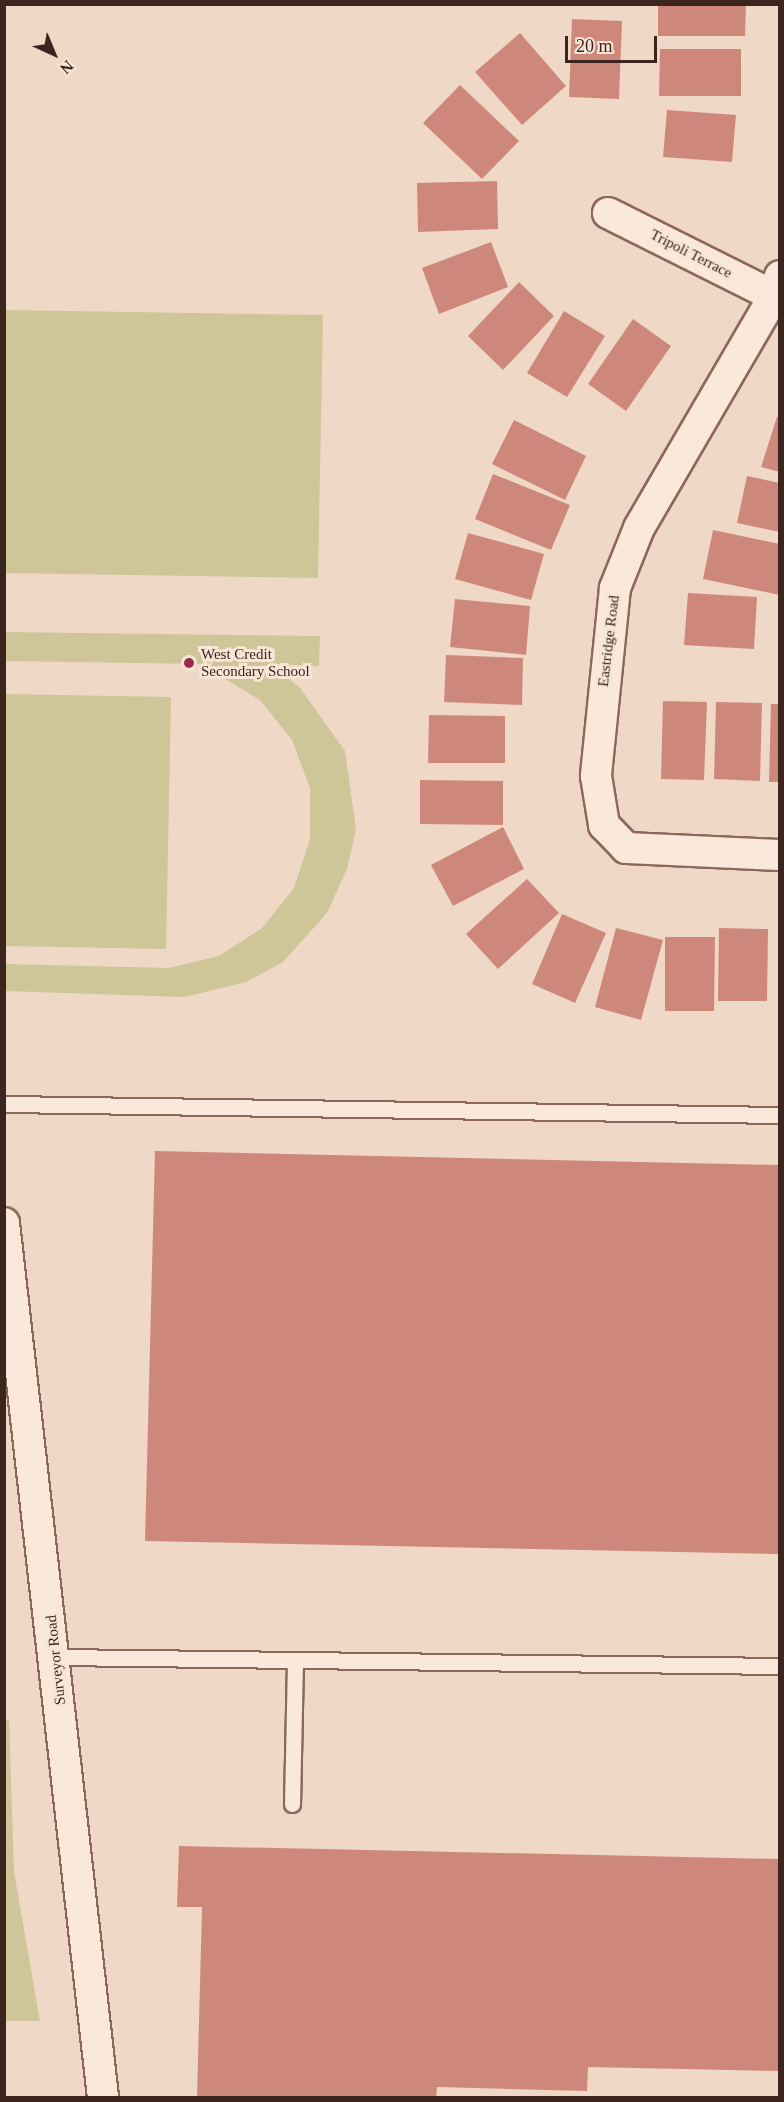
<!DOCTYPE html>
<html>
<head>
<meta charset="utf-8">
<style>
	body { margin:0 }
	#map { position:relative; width:784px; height:2102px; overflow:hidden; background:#f0d8c6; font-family:Georgia,serif }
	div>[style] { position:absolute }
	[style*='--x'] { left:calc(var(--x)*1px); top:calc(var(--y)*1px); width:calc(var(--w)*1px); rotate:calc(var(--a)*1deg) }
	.green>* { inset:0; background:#cec699 }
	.building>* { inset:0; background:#ce887b }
	.roads { filter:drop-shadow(2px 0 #8c685b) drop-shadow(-2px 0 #8c685b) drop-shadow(0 2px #8c685b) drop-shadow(0 -2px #8c685b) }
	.service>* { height:15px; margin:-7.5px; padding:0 7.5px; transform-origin:7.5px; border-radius:7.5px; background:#fae8da }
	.minor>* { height:30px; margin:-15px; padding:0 15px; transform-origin:15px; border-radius:15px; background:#fae8da }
	.dots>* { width:16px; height:16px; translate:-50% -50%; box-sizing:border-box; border:3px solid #f7e5d6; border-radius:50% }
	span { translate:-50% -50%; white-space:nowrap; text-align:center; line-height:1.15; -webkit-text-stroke:6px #f7e5d6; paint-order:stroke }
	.street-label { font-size:15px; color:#3c251f }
	.poi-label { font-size:15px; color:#3c251f }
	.left { translate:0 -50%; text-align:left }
	.frame { position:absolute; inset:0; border:6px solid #3c251f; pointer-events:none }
	.north { position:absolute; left:24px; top:24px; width:60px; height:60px; -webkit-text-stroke:4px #f7e5d6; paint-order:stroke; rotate:136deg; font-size:16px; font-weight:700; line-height:24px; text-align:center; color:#3c251f }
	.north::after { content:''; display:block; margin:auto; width:21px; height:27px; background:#3c251f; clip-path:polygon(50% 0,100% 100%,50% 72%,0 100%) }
	.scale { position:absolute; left:565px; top:36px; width:92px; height:27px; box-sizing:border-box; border:3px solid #3c251f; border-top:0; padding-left:8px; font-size:18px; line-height:21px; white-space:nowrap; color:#3c251f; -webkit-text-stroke:4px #f7e5d6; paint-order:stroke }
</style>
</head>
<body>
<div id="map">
	<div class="green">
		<div style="clip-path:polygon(5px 310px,323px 315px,318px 578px,5px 573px)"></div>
		<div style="clip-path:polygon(5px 632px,320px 636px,319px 666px,272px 664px,300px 688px,345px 751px,356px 829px,347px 869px,327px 913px,283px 962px,246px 982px,185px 997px,5px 991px,5px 964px,169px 968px,219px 956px,262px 928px,294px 888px,310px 839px,310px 788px,292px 740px,260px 700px,200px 664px,5px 661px)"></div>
		<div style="clip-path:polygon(5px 694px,171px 697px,166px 949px,5px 946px)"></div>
		<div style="clip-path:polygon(9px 1720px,14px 1872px,40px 2021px,5px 2021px,4px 1721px)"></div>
	</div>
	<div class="building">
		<div style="clip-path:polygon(658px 4px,746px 4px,745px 36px,658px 36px)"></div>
		<div style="clip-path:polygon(572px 19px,622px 21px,619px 99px,569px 97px)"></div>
		<div style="clip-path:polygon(520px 33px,566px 86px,522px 125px,475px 72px)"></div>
		<div style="clip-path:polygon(660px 49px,741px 49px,741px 96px,659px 96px)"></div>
		<div style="clip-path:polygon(460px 85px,519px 141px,482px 179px,423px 123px)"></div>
		<div style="clip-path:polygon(667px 110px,736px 115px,732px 162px,663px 157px)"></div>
		<div style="clip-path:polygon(497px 181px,498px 229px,418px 232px,417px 183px)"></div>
		<div style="clip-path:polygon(491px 242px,508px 287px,439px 314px,422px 268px)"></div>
		<div style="clip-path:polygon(519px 282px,554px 316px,503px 370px,468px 336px)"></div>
		<div style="clip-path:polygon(564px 311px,605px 336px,567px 397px,527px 373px)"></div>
		<div style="clip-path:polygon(633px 319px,671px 346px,626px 411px,588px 384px)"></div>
		<div style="clip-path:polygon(777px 417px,780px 417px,780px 472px,761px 467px)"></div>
		<div style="clip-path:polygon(514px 420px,586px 456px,565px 500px,492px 464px)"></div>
		<div style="clip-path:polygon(493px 474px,570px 505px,551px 550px,475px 519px)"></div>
		<div style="clip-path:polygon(747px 476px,780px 483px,780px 532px,737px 523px)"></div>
		<div style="clip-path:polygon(713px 530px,780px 544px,780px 595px,703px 579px)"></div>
		<div style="clip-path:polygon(468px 533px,544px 554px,531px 600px,455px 579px)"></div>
		<div style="clip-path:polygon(688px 593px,757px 597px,754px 649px,684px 645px)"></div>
		<div style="clip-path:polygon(455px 599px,530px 606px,526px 655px,450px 647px)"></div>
		<div style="clip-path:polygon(446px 655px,523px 658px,522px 705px,444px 702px)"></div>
		<div style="clip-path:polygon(663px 701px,707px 702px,704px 780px,661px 779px)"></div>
		<div style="clip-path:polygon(716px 702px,762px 703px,760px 781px,714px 779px)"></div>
		<div style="clip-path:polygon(771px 704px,780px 704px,780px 782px,769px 782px)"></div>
		<div style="clip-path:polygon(429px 715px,505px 716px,505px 763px,428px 763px)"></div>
		<div style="clip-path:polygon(420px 780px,503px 781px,503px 825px,420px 824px)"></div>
		<div style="clip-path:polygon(503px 827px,524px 869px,453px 906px,431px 865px)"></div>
		<div style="clip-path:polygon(527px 879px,559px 913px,498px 969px,466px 934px)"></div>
		<div style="clip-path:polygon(562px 914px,606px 933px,575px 1003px,532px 984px)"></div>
		<div style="clip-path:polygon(616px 928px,663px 940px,641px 1020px,595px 1007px)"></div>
		<div style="clip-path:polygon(719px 928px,768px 929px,767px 1001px,718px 1001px)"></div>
		<div style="clip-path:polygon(665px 937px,715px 937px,714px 1011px,665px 1011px)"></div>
		<div style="clip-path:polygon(155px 1151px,780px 1165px,780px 1554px,145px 1541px)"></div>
		<div style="clip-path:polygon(179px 1846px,780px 1859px,780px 2071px,588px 2067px,587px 2091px,437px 2087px,436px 2098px,197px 2098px,202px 1907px,177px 1907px)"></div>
	</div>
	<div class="roads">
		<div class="service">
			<div style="--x:4;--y:1104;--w:776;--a:0.81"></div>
			<div style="--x:56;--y:1657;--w:724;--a:0.71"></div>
			<div style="--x:292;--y:1804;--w:144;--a:-88.8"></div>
		</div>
		<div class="minor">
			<div style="--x:608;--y:213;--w:186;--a:26.6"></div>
			<div style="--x:780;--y:276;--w:21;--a:107"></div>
			<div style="--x:774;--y:296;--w:268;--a:120.2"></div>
			<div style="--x:639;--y:528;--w:65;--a:111.8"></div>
			<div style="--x:615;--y:588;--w:189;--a:95.8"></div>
			<div style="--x:596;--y:776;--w:50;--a:80.7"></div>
			<div style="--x:604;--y:825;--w:32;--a:46"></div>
			<div style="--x:626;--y:848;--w:154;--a:2.6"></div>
			<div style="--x:4;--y:1223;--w:881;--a:83.54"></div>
		</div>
	</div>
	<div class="dots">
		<div style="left:189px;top:663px;background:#9c2949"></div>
	</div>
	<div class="street-label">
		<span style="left:691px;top:254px;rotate:27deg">Tripoli Terrace</span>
		<span style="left:609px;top:641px;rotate:-83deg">Eastridge Road</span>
		<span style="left:56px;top:1660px;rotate:-96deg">Surveyor Road</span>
	</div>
	<div class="poi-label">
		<span class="left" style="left:201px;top:663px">West Credit<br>Secondary School</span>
	</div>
	<div class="frame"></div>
	<div class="north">N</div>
	<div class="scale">20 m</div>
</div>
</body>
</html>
